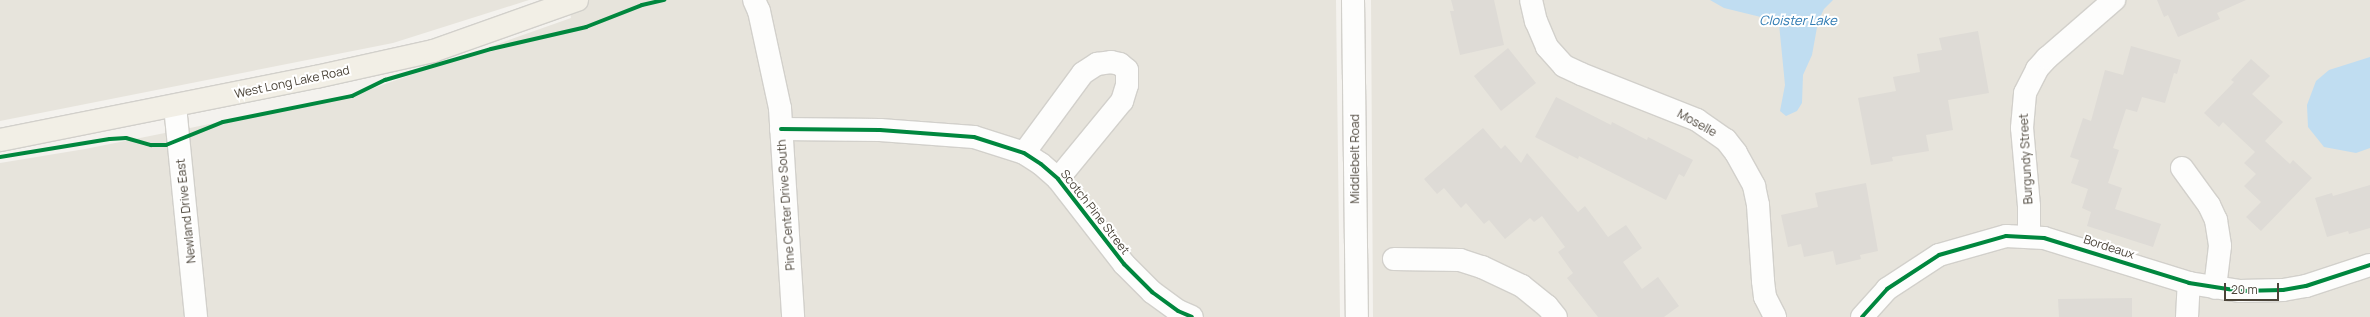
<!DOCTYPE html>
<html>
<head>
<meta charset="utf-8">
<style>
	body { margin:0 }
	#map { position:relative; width:2370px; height:317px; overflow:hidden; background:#f4f2ee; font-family:Manrope,sans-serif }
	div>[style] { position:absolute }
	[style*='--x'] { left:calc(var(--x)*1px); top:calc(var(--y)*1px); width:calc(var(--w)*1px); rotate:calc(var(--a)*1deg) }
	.residential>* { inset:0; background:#e7e4dc }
	.water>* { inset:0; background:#c0ddf1 }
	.building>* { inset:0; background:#dedbd6 }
	.roads { filter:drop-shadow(1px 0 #d2d0cb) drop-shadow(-1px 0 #d2d0cb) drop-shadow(0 1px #d2d0cb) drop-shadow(0 -1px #d2d0cb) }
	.minor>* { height:22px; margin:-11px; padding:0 11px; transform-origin:11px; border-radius:11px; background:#fdfdfc }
	.major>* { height:22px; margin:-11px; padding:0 11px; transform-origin:11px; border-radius:11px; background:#f2efe6 }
	.cycleway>* { height:4px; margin:-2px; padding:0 2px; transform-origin:2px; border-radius:2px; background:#00873e }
	span { translate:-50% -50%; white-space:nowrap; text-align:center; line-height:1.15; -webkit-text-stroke:4px #fff; paint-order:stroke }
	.street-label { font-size:12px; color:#4b4439 }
	.water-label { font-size:13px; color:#2e7ab2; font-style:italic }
	.scale { position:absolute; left:2224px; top:283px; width:55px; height:18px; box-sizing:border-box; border:2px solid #4b4439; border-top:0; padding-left:5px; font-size:12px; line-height:14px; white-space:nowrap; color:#4b4439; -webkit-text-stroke:3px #fff; paint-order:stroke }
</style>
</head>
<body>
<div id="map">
	<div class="residential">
		<div style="clip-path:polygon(0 0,529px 0,393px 43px,0 121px)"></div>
		<div style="clip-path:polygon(568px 0,1336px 0,1340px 317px,0 317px,0 163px,85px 149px,354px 95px,571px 18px)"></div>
		<div style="clip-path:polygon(1371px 0,2370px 0,2370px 317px,1373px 317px)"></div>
	</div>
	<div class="water">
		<div style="clip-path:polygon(1710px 0,1833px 0,1824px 9px,1818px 22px,1812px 55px,1803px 75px,1802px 103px,1797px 111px,1786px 116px,1780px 111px,1785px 85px,1779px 24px,1777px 21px,1724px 8px)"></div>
		<div style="clip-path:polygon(2370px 57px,2370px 148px,2356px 153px,2324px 147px,2308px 127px,2307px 105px,2316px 81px,2329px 70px)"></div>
	</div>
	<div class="building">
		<div style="clip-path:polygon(1451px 0,1494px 0,1504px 45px,1460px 55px,1450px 11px,1454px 11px)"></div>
		<div style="clip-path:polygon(2157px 0,2246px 0,2217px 13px,2220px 19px,2178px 37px,2168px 15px,2164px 17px)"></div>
		<div style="clip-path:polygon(1978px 31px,1989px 93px,1948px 100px,1953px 130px,1926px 135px,1929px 151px,1892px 157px,1893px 161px,1871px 165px,1858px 98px,1896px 91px,1893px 77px,1920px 72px,1917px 54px,1942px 50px,1939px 38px)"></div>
		<div style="clip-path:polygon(2131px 46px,2181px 60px,2177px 74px,2174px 73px,2165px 103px,2142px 97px,2137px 112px,2126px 109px,2113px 148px,2119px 150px,2108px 183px,2122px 188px,2115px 209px,2161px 224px,2153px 247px,2087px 226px,2091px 212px,2082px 208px,2088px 189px,2071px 183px,2079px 160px,2070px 157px,2083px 118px,2091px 121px,2105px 70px,2123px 75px)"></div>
		<div style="clip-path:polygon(1508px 48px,1536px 83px,1501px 111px,1474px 76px)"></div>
		<div style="clip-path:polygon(2251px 59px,2270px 76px,2252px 94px,2283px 122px,2265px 141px,2290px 164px,2293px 160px,2312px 178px,2261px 231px,2246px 217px,2261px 202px,2244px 186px,2256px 174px,2244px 163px,2255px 152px,2223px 122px,2219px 127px,2204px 113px,2234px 82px,2231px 80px)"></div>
		<div style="clip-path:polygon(1556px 97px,1611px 125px,1612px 122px,1647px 140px,1648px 137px,1693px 160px,1684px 177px,1679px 174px,1666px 200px,1579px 156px,1578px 159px,1535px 137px)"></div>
		<div style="clip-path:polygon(1483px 128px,1501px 149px,1505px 145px,1521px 163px,1527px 153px,1578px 212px,1585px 206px,1608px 237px,1626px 225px,1642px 248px,1623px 262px,1642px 289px,1658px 277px,1679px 306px,1664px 317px,1598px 317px,1567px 278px,1573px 273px,1558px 252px,1565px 247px,1542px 216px,1534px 222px,1530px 218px,1505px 239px,1489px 220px,1484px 224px,1466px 203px,1461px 208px,1444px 188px,1437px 194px,1424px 179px)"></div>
		<div style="clip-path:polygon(1866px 183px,1878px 251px,1860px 255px,1861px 259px,1836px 265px,1833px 251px,1804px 257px,1801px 244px,1788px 247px,1781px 215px,1818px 207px,1815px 193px)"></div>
		<div style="clip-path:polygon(2370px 185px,2370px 228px,2349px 234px,2348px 231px,2327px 237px,2315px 198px,2332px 193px,2333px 196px)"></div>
		<div style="clip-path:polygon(2132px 298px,2132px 317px,2059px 317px,2058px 299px)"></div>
	</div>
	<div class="roads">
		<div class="minor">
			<div style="--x:754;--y:0;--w:12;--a:66"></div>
			<div style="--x:759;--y:11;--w:99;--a:77.8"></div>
			<div style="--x:780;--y:108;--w:209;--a:86.4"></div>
			<div style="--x:1353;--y:0;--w:317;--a:89.3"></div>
			<div style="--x:1531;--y:0;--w:22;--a:77"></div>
			<div style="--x:1536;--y:21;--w:28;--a:67"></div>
			<div style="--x:1547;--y:47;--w:25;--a:48"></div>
			<div style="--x:1564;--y:66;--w:19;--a:25"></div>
			<div style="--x:1581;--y:74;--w:125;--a:21.6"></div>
			<div style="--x:1697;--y:120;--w:35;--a:35"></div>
			<div style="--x:1726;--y:140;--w:16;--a:52"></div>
			<div style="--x:1736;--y:153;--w:38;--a:61"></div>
			<div style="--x:1754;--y:186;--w:19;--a:78"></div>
			<div style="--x:1758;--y:205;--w:76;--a:86.2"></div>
			<div style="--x:1763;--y:281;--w:16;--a:83"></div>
			<div style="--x:1765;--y:297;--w:22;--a:63"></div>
			<div style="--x:175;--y:106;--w:212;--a:84.3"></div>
			<div style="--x:781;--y:129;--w:99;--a:0.6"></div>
			<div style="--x:880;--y:130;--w:94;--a:4.3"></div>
			<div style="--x:974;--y:137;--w:52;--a:17.7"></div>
			<div style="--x:1024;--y:153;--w:20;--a:33"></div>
			<div style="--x:1041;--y:164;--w:23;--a:41"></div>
			<div style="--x:1058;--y:179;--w:108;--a:52.2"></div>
			<div style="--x:1124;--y:264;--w:40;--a:45"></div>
			<div style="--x:1152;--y:292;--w:32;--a:36"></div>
			<div style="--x:1178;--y:311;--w:15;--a:23"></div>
			<div style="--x:1024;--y:153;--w:99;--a:-53.6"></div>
			<div style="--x:1083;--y:73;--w:17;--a:-33"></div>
			<div style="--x:1097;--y:64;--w:14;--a:-8"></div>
			<div style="--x:1111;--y:62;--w:9;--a:13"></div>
			<div style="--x:1120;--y:64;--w:9;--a:41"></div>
			<div style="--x:1127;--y:70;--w:15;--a:90"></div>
			<div style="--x:1127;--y:85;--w:17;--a:107"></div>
			<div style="--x:1122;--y:101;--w:101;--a:129.4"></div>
			<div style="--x:2182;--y:168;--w:46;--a:53.9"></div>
			<div style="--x:2209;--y:205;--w:17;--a:65"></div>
			<div style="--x:2216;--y:220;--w:26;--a:81"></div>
			<div style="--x:2220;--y:246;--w:42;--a:96.8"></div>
			<div style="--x:2029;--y:236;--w:30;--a:-90"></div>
			<div style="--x:2029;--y:206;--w:78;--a:-95.1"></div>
			<div style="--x:2022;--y:128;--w:35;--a:-85"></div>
			<div style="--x:2025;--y:93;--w:27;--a:-63"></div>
			<div style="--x:2037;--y:69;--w:15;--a:-48"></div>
			<div style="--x:2047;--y:58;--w:89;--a:-40.9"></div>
			<div style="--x:1394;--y:259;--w:66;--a:0.9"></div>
			<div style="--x:1460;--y:260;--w:23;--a:18"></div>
			<div style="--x:1482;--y:267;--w:44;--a:25.4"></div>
			<div style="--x:1522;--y:286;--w:32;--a:39"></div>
			<div style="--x:1547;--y:306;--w:14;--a:51"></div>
			<div style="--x:1862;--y:317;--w:38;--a:-48"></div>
			<div style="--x:1887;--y:289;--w:62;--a:-33.2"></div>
			<div style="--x:1939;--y:255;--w:70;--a:-15.8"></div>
			<div style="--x:2006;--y:236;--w:38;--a:3"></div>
			<div style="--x:2044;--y:238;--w:152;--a:17.2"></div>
			<div style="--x:2189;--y:283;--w:52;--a:8.9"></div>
			<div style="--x:2240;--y:291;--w:43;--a:-1.3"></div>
			<div style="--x:2283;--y:290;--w:23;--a:-10"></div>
			<div style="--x:2306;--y:286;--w:67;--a:-18.2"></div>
			<div style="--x:2187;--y:317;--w:34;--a:-87"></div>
		</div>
		<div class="major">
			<div style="--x:0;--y:140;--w:322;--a:-11.3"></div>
			<div style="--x:316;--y:77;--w:120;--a:-12.5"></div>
			<div style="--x:433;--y:51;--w:153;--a:-19.5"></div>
		</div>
	</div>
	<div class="cycleway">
		<div style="--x:781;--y:129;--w:99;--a:0.6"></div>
		<div style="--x:880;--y:130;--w:94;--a:4.3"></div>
		<div style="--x:974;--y:137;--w:52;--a:17.7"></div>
		<div style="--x:1024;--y:153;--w:20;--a:33"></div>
		<div style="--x:1041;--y:164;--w:23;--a:41"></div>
		<div style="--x:1058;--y:179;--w:108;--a:52.2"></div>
		<div style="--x:1124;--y:264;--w:40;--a:45"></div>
		<div style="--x:1152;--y:292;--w:32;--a:36"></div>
		<div style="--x:1178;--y:311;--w:15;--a:23"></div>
		<div style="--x:0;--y:157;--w:111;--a:-9.3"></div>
		<div style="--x:110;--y:139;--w:16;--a:-4"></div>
		<div style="--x:126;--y:138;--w:26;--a:16"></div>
		<div style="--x:151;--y:145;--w:15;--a:0"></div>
		<div style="--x:166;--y:145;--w:61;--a:-22"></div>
		<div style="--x:223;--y:122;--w:132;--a:-11.4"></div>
		<div style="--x:352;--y:96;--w:37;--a:-26"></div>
		<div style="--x:385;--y:80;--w:110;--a:-16.3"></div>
		<div style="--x:491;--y:49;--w:98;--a:-13"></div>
		<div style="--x:586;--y:27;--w:60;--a:-21.4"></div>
		<div style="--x:642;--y:5;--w:23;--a:-13"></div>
		<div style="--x:1862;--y:317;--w:38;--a:-48"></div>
		<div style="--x:1887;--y:289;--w:62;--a:-33.2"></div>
		<div style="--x:1939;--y:255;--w:70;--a:-15.8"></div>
		<div style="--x:2006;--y:236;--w:38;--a:3"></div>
		<div style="--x:2044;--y:238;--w:152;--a:17.2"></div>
		<div style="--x:2189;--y:283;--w:52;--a:8.9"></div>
		<div style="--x:2240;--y:291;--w:43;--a:-1.3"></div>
		<div style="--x:2283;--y:290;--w:23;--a:-10"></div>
		<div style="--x:2306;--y:286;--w:67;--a:-18.2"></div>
	</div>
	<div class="street-label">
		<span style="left:292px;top:82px;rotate:-12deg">West Long Lake Road</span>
		<span style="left:1697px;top:123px;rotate:29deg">Moselle</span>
		<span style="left:1355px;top:159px;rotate:-90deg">Middlebelt Road</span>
		<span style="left:2026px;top:159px;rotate:-93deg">Burgundy Street</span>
		<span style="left:786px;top:205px;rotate:-94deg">Pine Center Drive South</span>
		<span style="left:186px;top:211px;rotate:-96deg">Newland Drive East</span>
		<span style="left:1095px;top:212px;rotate:52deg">Scotch Pine Street</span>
		<span style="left:2109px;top:247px;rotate:18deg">Bordeaux</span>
	</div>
	<div class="water-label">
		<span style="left:1798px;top:20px">Cloister Lake</span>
	</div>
	<div class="scale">20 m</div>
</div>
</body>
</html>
